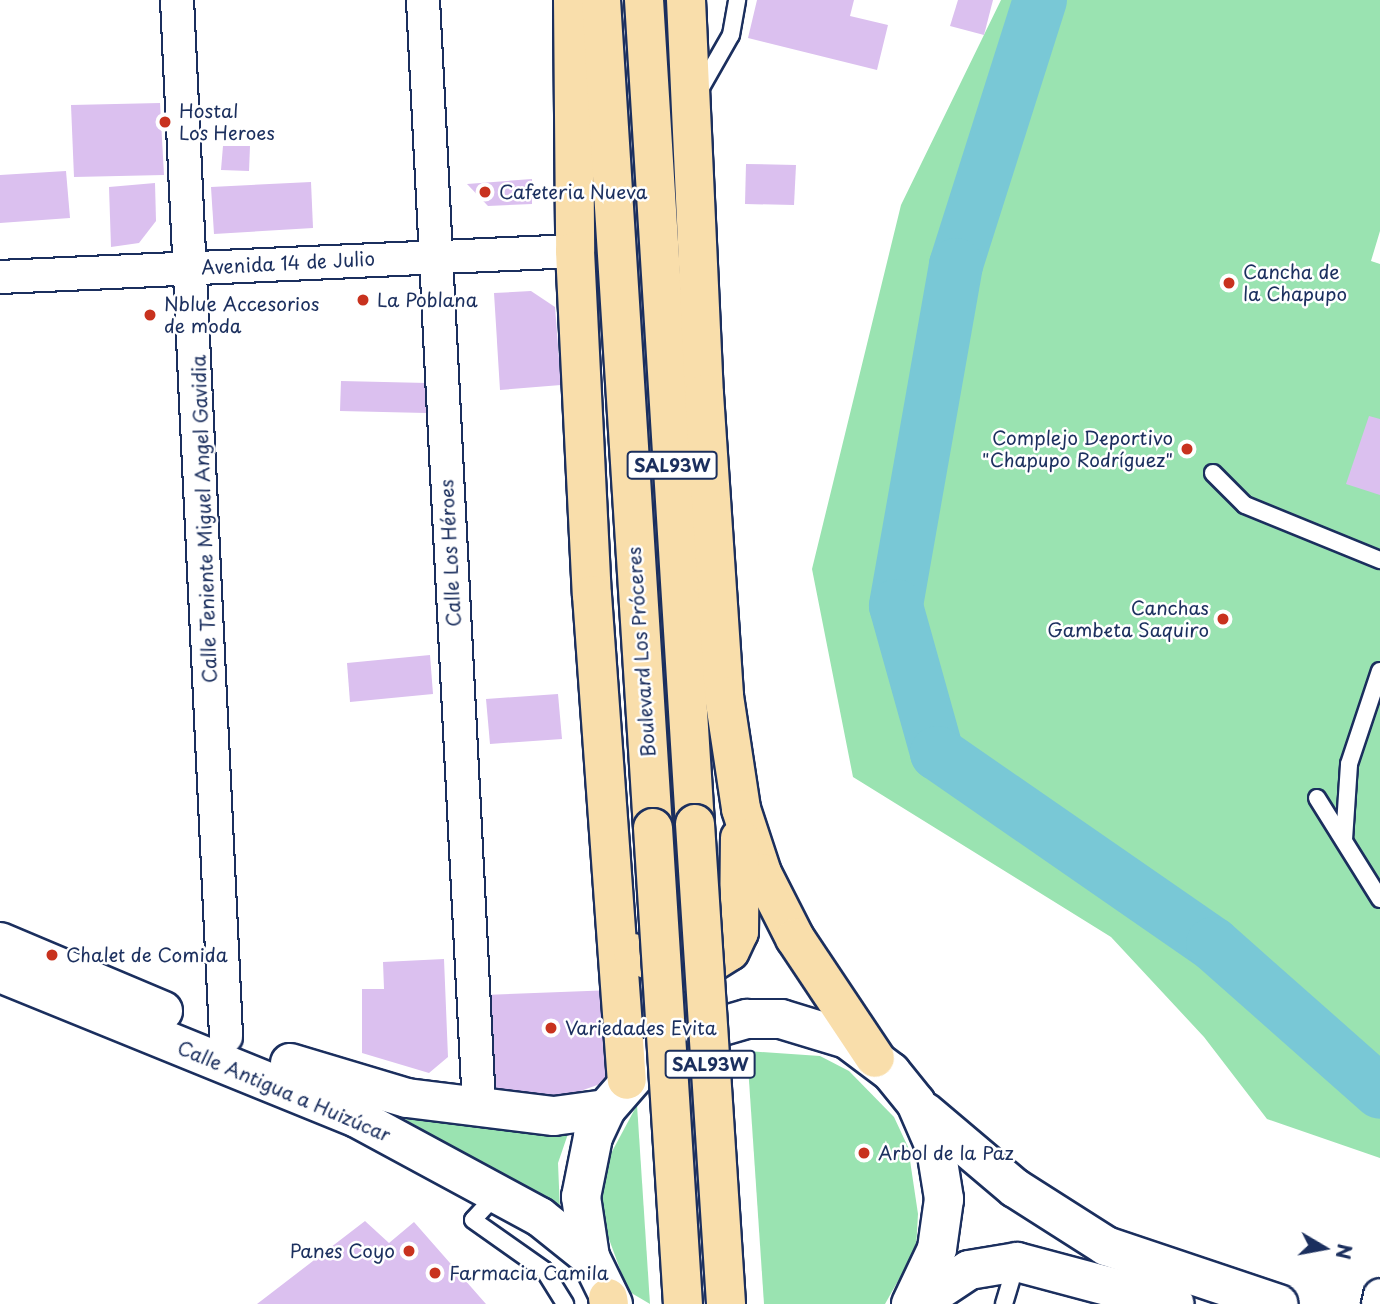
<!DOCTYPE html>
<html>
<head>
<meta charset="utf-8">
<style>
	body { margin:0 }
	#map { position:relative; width:1380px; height:1304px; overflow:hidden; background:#fff; font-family:"Playpen Sans",sans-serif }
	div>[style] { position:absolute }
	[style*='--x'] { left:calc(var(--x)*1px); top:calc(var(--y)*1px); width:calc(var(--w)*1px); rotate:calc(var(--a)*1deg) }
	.green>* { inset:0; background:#9ae3b1 }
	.river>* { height:54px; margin:-27px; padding:0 27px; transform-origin:27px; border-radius:27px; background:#79c8d6 }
	.building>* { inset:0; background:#dbc0ef }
	.roads { filter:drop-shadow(2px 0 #1b2f5e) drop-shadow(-2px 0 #1b2f5e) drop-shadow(0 2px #1b2f5e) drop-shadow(0 -2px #1b2f5e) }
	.service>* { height:16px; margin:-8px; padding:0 8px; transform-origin:8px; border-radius:8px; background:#fff }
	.minor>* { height:32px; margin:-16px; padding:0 16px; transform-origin:16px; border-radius:16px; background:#fff }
	.secondary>* { height:38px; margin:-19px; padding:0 19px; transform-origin:19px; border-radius:19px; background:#fff }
	.trunk>* { height:38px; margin:-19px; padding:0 19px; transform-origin:19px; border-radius:19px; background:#f9deab }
	.bridges { filter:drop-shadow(2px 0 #1b2f5e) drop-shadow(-2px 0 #1b2f5e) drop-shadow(0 2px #1b2f5e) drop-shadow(0 -2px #1b2f5e) }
	.trunk-bridge>* { height:38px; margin:-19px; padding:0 19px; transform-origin:19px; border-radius:19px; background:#f9deab }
	.dots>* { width:19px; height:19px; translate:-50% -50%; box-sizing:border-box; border:4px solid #fff; border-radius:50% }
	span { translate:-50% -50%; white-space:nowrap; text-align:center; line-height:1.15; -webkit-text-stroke:5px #fff; paint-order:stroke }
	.shield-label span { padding:2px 5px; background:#fff; border:2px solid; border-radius:5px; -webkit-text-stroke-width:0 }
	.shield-label { font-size:18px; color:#1b2f5e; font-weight:700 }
	.poi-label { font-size:19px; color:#1b2f5e }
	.left { translate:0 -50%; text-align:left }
	.right { translate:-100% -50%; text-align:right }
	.street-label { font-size:19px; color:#1b2f5e }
	.north { position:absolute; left:1289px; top:1213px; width:70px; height:70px; -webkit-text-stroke:5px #fff; paint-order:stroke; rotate:100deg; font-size:19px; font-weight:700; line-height:28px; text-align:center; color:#1b2f5e }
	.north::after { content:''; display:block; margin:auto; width:24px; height:32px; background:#1b2f5e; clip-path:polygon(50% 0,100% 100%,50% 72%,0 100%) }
</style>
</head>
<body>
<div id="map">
	<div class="green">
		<div style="clip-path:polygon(1001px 0,1380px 0,1380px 231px,1371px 261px,1380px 264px,1380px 1158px,1267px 1119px,1204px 1037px,1111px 937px,853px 777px,812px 569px,901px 205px)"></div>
		<div style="clip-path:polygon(747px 1051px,820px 1056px,849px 1071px,894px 1117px,908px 1147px,918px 1214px,916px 1249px,885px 1304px,764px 1304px)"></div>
		<div style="clip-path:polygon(637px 1105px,650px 1304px,628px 1291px,602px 1220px,600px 1187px,608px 1159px)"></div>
		<div style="clip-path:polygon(403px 1118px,570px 1128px,558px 1163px,560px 1211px)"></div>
	</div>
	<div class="river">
		<div style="--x:1040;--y:0;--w:278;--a:107.6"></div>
		<div style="--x:956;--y:265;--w:346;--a:100"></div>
		<div style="--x:896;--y:606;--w:153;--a:74.4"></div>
		<div style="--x:937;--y:753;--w:336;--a:34.7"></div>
		<div style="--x:1213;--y:944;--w:223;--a:41.5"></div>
	</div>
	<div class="building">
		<div style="clip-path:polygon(757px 0,854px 0,850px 16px,888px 25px,877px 70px,748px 38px)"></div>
		<div style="clip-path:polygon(958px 0,993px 0,984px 35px,950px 26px)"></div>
		<div style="clip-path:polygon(160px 103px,164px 175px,74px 177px,71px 105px)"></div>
		<div style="clip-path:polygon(223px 146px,250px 146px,249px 171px,221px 170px)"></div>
		<div style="clip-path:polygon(746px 164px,796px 165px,794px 205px,745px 204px)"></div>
		<div style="clip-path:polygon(66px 171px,70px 218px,0 223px,0 175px)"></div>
		<div style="clip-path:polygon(532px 179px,532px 204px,488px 206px,467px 184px)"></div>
		<div style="clip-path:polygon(311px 182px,313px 228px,214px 234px,211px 187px)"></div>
		<div style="clip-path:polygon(155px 183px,156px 221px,139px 243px,111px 247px,109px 187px)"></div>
		<div style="clip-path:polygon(531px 291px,555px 307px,561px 385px,500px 390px,494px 293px)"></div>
		<div style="clip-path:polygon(341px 381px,427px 383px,426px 413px,340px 411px)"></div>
		<div style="clip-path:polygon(1369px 416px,1380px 419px,1380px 495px,1346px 484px)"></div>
		<div style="clip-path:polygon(430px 655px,433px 694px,350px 702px,347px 663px)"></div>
		<div style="clip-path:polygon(558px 694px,562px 739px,490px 744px,486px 699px)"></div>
		<div style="clip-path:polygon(444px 959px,448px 1057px,429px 1073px,362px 1053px,362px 989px,384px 989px,383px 962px)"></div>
		<div style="clip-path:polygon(614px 990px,618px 1062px,603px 1083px,552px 1101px,492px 1087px,484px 995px)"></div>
		<div style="clip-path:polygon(365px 1221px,389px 1243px,414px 1222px,486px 1304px,257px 1304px)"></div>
	</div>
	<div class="roads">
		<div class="service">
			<div style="--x:699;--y:91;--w:64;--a:-60.3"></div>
			<div style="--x:731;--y:35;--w:36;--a:-80"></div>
			<div style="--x:1213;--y:473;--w:45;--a:45"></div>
			<div style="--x:1245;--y:505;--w:146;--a:22.2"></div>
			<div style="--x:1317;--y:798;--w:119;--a:58"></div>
			<div style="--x:1344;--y:840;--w:76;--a:-86.2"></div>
			<div style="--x:1349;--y:764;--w:98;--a:-71.6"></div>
			<div style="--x:497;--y:1194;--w:35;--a:133"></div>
			<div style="--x:473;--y:1220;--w:87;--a:35.2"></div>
			<div style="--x:544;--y:1270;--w:40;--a:58"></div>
			<div style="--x:1004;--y:1304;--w:42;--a:-73.3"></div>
		</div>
		<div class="minor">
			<div style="--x:177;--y:0;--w:1038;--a:87.29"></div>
			<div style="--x:423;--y:0;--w:1108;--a:87.1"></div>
			<div style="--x:0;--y:277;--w:576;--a:-2.59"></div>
			<div style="--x:1378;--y:1304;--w:9;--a:-77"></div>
		</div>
		<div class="secondary">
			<div style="--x:0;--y:942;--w:177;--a:22.9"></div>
			<div style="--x:0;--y:973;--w:385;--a:22.1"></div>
			<div style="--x:357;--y:1118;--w:208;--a:28.4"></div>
			<div style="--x:540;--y:1217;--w:64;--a:38.7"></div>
			<div style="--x:290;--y:1063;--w:122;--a:16.7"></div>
			<div style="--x:407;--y:1098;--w:148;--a:7"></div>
			<div style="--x:554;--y:1116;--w:52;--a:-7.7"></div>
			<div style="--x:925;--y:1112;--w:118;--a:40.2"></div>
			<div style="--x:1015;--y:1188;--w:108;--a:32.5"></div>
			<div style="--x:1106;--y:1246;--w:182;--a:18.6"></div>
			<div style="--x:613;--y:1304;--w:52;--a:-116.1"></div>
			<div style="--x:590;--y:1257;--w:61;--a:-98.5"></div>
			<div style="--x:581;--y:1197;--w:61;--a:-78.7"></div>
			<div style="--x:593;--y:1137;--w:31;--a:-65"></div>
			<div style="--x:606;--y:1109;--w:70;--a:-49"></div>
			<div style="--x:652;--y:1056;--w:34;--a:-32"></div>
			<div style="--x:681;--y:1038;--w:69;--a:-16.1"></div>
			<div style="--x:747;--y:1019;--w:34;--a:0"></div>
			<div style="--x:781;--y:1019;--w:69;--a:16.9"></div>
			<div style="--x:847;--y:1039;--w:55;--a:36.9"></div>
			<div style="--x:891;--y:1072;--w:40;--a:51"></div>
			<div style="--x:916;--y:1103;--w:50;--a:66.5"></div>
			<div style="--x:936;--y:1149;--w:51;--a:80.9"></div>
			<div style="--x:944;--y:1199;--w:50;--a:98"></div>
			<div style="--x:937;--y:1249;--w:61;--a:115.3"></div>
			<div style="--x:918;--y:1304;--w:61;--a:-33.7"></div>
			<div style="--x:969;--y:1270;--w:49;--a:-9.5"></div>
			<div style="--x:1017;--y:1262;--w:163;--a:14.9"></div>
		</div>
		<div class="trunk">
			<div style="--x:573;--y:0;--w:251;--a:89.5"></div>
			<div style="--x:575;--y:251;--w:344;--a:87.2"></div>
			<div style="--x:592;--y:595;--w:486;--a:85.9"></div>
			<div style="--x:601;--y:0;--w:830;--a:86.41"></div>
			<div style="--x:644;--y:0;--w:826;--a:86.46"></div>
			<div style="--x:686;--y:0;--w:394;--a:87.4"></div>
			<div style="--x:704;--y:394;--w:303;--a:86.2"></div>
			<div style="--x:724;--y:696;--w:114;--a:81.4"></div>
			<div style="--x:741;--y:809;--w:67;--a:71.8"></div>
			<div style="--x:762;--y:873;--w:73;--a:63.1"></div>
			<div style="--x:795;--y:938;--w:144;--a:56.3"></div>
			<div style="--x:633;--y:953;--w:44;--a:24.2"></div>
			<div style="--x:673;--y:971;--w:22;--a:5"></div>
			<div style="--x:695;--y:973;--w:41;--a:-32.2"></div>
			<div style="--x:730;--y:951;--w:21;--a:-65"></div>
			<div style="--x:739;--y:932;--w:94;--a:-89.4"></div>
			<div style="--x:608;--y:1298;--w:6;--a:81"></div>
		</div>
	</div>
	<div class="bridges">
		<div class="trunk-bridge">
			<div style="--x:695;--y:824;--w:481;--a:86.3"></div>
			<div style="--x:653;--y:828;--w:477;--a:86.4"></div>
		</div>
	</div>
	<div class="dots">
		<div style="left:165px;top:122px;background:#c8321e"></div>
		<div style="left:485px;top:192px;background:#c8321e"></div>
		<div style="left:1229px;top:283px;background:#c8321e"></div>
		<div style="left:363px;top:300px;background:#c8321e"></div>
		<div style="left:150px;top:315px;background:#c8321e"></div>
		<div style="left:1187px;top:449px;background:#c8321e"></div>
		<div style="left:1223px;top:619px;background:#c8321e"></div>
		<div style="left:52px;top:955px;background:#c8321e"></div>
		<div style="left:551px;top:1028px;background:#c8321e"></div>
		<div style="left:864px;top:1153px;background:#c8321e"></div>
		<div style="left:409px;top:1251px;background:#c8321e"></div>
		<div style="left:435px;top:1273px;background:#c8321e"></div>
	</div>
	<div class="shield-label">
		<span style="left:672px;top:465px">SAL93W</span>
		<span style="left:710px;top:1064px">SAL93W</span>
	</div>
	<div class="poi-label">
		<span class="left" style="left:179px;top:122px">Hostal<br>Los Heroes</span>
		<span class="left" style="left:499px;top:192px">Cafeteria Nueva</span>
		<span class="left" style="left:1243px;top:283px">Cancha de<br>la Chapupo</span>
		<span class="left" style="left:377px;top:300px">La Poblana</span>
		<span class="left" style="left:164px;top:315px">Nblue Accesorios<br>de moda</span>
		<span class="right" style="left:1173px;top:449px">Complejo Deportivo<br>"Chapupo Rodríguez"</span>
		<span class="right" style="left:1209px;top:619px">Canchas<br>Gambeta Saquiro</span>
		<span class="left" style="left:66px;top:955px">Chalet de Comida</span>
		<span class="left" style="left:565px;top:1028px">Variedades Evita</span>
		<span class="left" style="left:878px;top:1153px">Arbol de la Paz</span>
		<span class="right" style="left:395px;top:1251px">Panes Coyo</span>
		<span class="left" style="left:449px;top:1273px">Farmacia Camila</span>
	</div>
	<div class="street-label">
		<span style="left:288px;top:263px;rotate:-3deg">Avenida 14 de Julio</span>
		<span style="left:204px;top:519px;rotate:-92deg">Calle Teniente Miguel Angel Gavidia</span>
		<span style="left:450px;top:553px;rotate:-93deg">Calle Los Héroes</span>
		<span style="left:641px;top:652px;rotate:-94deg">Boulevard Los Próceres</span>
		<span style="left:284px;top:1091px;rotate:23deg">Calle Antigua a Huizúcar</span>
	</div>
	<div class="north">N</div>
</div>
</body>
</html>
